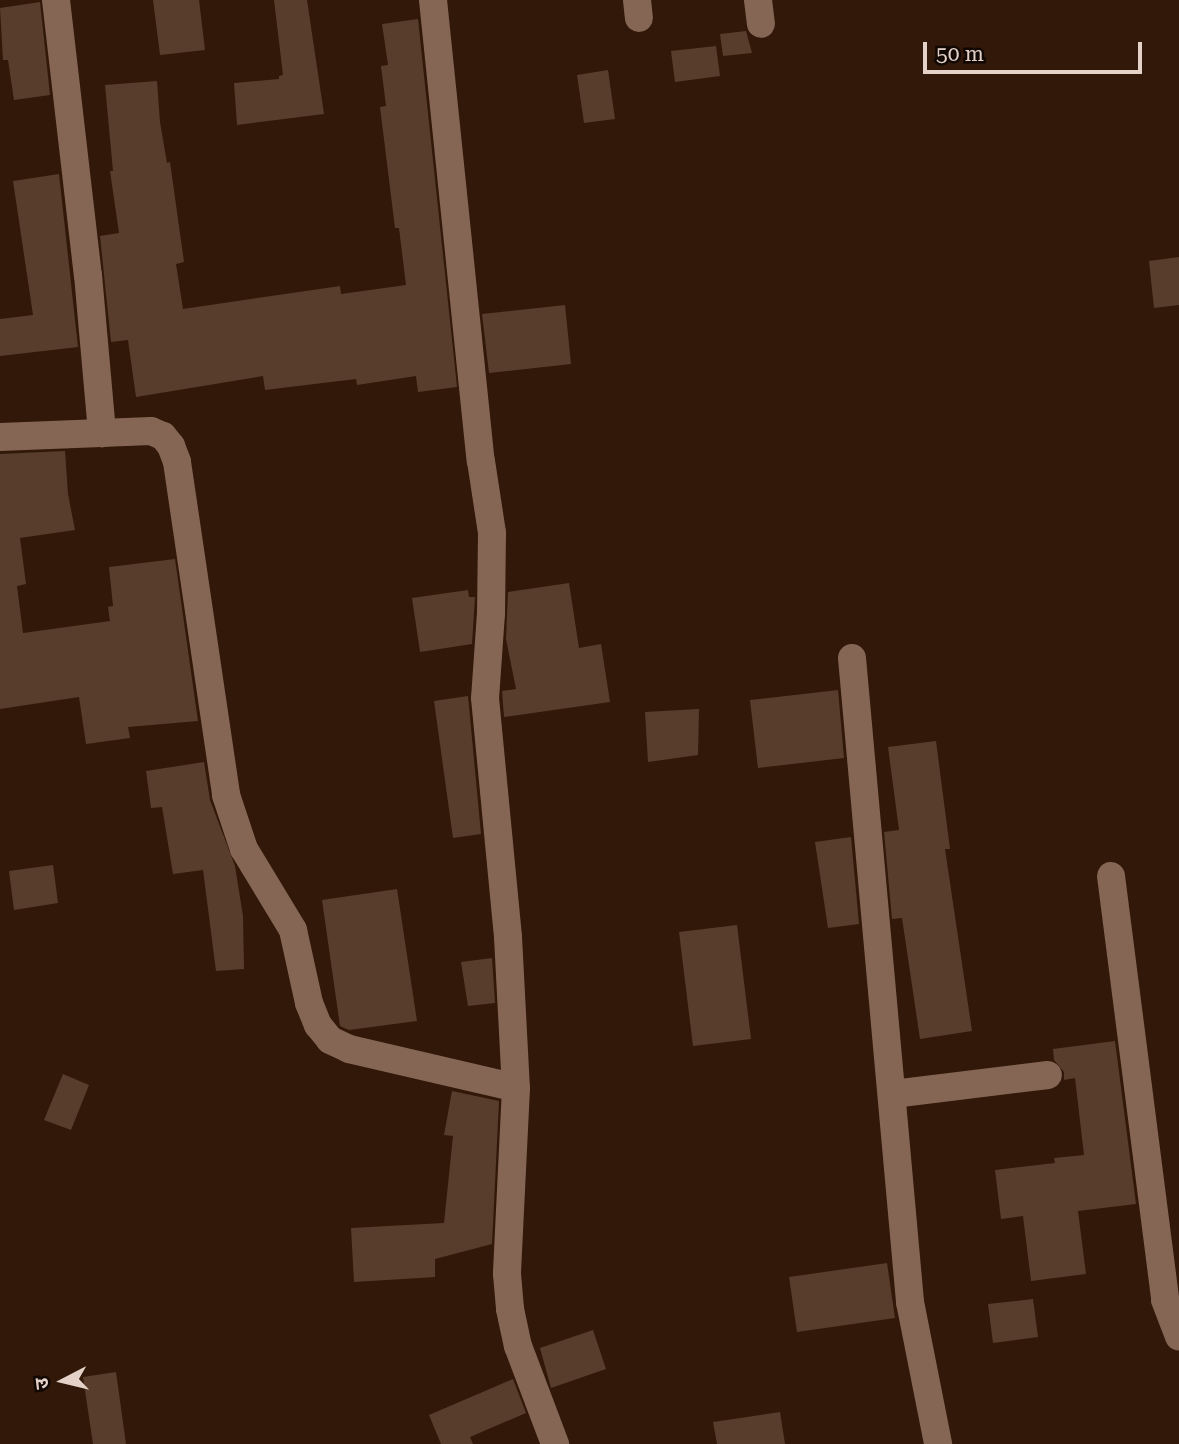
<!DOCTYPE html>
<html>
<head>
<meta charset="utf-8">
<style>
	body { margin:0 }
	#map { position:relative; width:1179px; height:1444px; overflow:hidden; background:#311808; font-family:"Roboto Serif","Noto Sans Devanagari",serif }
	div>[style] { position:absolute }
	[style*='--x'] { left:calc(var(--x)*1px); top:calc(var(--y)*1px); width:calc(var(--w)*1px); rotate:calc(var(--a)*1deg) }
	.building>* { inset:0; background:#593d2c }
	.minor>* { height:28px; margin:-14px; padding:0 14px; transform-origin:14px; border-radius:14px; background:#856654 }
	span { translate:-50% -50%; white-space:nowrap; text-align:center; line-height:1.15; -webkit-text-stroke:6px #110703; paint-order:stroke }
	.north { position:absolute; left:28px; top:1346px; width:70px; height:70px; -webkit-text-stroke:5px #110703; paint-order:stroke; rotate:263deg; font-size:19px; font-weight:700; line-height:28px; text-align:center; color:#e4d2c8 }
	.north::after { content:''; display:block; margin:auto; width:24px; height:32px; background:#e4d2c8; clip-path:polygon(50% 0,100% 100%,50% 72%,0 100%) }
	.scale { position:absolute; left:923px; top:42px; width:219px; height:32px; box-sizing:border-box; border:4px solid #e4d2c8; border-top:0; padding-left:9px; font-size:21px; line-height:24px; white-space:nowrap; color:#e4d2c8; -webkit-text-stroke:5px #110703; paint-order:stroke }
</style>
</head>
<body>
<div id="map">
	<div class="building">
		<div style="clip-path:polygon(153px 0,199px 0,205px 50px,160px 55px)"></div>
		<div style="clip-path:polygon(274px 0,307px 0,324px 114px,237px 125px,234px 83px,279px 79px,279px 76px,283px 75px)"></div>
		<div style="clip-path:polygon(40px 2px,50px 95px,14px 100px,8px 60px,3px 60px,0 8px)"></div>
		<div style="clip-path:polygon(418px 19px,457px 387px,418px 392px,416px 376px,357px 385px,356px 379px,265px 390px,263px 376px,136px 397px,128px 340px,111px 342px,100px 236px,119px 233px,110px 171px,113px 171px,105px 85px,157px 81px,160px 122px,167px 163px,170px 162px,184px 262px,176px 264px,183px 309px,340px 286px,341px 294px,406px 285px,399px 228px,395px 228px,380px 107px,386px 106px,381px 66px,388px 65px,382px 24px)"></div>
		<div style="clip-path:polygon(746px 31px,752px 53px,723px 56px,720px 34px)"></div>
		<div style="clip-path:polygon(716px 46px,720px 76px,675px 82px,671px 51px)"></div>
		<div style="clip-path:polygon(608px 70px,615px 119px,584px 123px,577px 75px)"></div>
		<div style="clip-path:polygon(59px 174px,78px 347px,0 356px,0 319px,33px 315px,13px 181px)"></div>
		<div style="clip-path:polygon(1179px 257px,1179px 305px,1154px 308px,1149px 261px)"></div>
		<div style="clip-path:polygon(565px 305px,571px 364px,489px 373px,482px 314px)"></div>
		<div style="clip-path:polygon(65px 451px,68px 494px,75px 530px,20px 538px,26px 584px,17px 586px,23px 633px,110px 621px,108px 607px,113px 606px,109px 567px,175px 559px,198px 721px,128px 727px,130px 738px,86px 744px,79px 697px,0 709px,0 454px)"></div>
		<div style="clip-path:polygon(569px 583px,579px 648px,601px 644px,610px 702px,504px 717px,502px 691px,516px 689px,506px 639px,508px 592px)"></div>
		<div style="clip-path:polygon(468px 590px,469px 597px,475px 597px,472px 644px,420px 652px,412px 598px)"></div>
		<div style="clip-path:polygon(838px 690px,844px 758px,758px 768px,750px 700px)"></div>
		<div style="clip-path:polygon(468px 696px,481px 834px,453px 838px,434px 701px)"></div>
		<div style="clip-path:polygon(699px 709px,698px 755px,648px 762px,645px 712px)"></div>
		<div style="clip-path:polygon(936px 741px,950px 849px,945px 849px,972px 1031px,920px 1039px,902px 918px,892px 919px,884px 832px,899px 830px,888px 747px)"></div>
		<div style="clip-path:polygon(204px 762px,210px 800px,235px 866px,243px 916px,244px 969px,216px 971px,203px 870px,173px 874px,162px 807px,151px 808px,146px 771px)"></div>
		<div style="clip-path:polygon(851px 837px,859px 924px,828px 928px,815px 842px)"></div>
		<div style="clip-path:polygon(53px 865px,58px 903px,14px 910px,9px 871px)"></div>
		<div style="clip-path:polygon(397px 889px,417px 1021px,349px 1030px,340px 1026px,322px 900px)"></div>
		<div style="clip-path:polygon(737px 925px,751px 1039px,693px 1046px,679px 932px)"></div>
		<div style="clip-path:polygon(492px 958px,495px 1003px,468px 1006px,461px 962px)"></div>
		<div style="clip-path:polygon(1115px 1041px,1136px 1204px,1078px 1211px,1086px 1274px,1031px 1281px,1023px 1216px,1001px 1219px,995px 1170px,1055px 1163px,1054px 1158px,1084px 1155px,1075px 1078px,1064px 1080px,1064px 1072px,1054px 1060px,1053px 1049px)"></div>
		<div style="clip-path:polygon(63px 1074px,89px 1085px,71px 1130px,44px 1120px)"></div>
		<div style="clip-path:polygon(452px 1091px,499px 1101px,492px 1244px,435px 1259px,435px 1277px,354px 1282px,351px 1228px,444px 1223px,453px 1136px,444px 1135px)"></div>
		<div style="clip-path:polygon(887px 1263px,895px 1318px,797px 1332px,789px 1277px)"></div>
		<div style="clip-path:polygon(1033px 1299px,1038px 1337px,993px 1343px,988px 1304px)"></div>
		<div style="clip-path:polygon(593px 1330px,606px 1369px,551px 1388px,540px 1348px)"></div>
		<div style="clip-path:polygon(116px 1372px,126px 1444px,93px 1444px,83px 1377px)"></div>
		<div style="clip-path:polygon(513px 1379px,526px 1413px,470px 1437px,473px 1444px,441px 1444px,429px 1415px)"></div>
		<div style="clip-path:polygon(780px 1412px,785px 1444px,717px 1444px,713px 1422px)"></div>
	</div>
	<div class="minor">
		<div style="--x:56;--y:0;--w:277;--a:83.4"></div>
		<div style="--x:88;--y:275;--w:159;--a:84.9"></div>
		<div style="--x:433;--y:0;--w:463;--a:84.1"></div>
		<div style="--x:481;--y:461;--w:73;--a:81.3"></div>
		<div style="--x:492;--y:533;--w:80;--a:90.7"></div>
		<div style="--x:491;--y:613;--w:85;--a:94"></div>
		<div style="--x:485;--y:698;--w:240;--a:84.5"></div>
		<div style="--x:508;--y:937;--w:151;--a:87"></div>
		<div style="--x:516;--y:1088;--w:186;--a:92.8"></div>
		<div style="--x:507;--y:1274;--w:35;--a:85"></div>
		<div style="--x:510;--y:1309;--w:38;--a:78"></div>
		<div style="--x:518;--y:1346;--w:105;--a:69.3"></div>
		<div style="--x:637;--y:0;--w:18;--a:84"></div>
		<div style="--x:758;--y:0;--w:24;--a:83"></div>
		<div style="--x:0;--y:437;--w:151;--a:-2.3"></div>
		<div style="--x:151;--y:431;--w:13;--a:23"></div>
		<div style="--x:163;--y:436;--w:13;--a:51"></div>
		<div style="--x:171;--y:446;--w:17;--a:69"></div>
		<div style="--x:177;--y:462;--w:337;--a:81.6"></div>
		<div style="--x:226;--y:795;--w:57;--a:71.6"></div>
		<div style="--x:244;--y:849;--w:95;--a:58.8"></div>
		<div style="--x:293;--y:930;--w:75;--a:77.6"></div>
		<div style="--x:309;--y:1003;--w:24;--a:68"></div>
		<div style="--x:318;--y:1025;--w:19;--a:51"></div>
		<div style="--x:330;--y:1040;--w:21;--a:25"></div>
		<div style="--x:349;--y:1049;--w:171;--a:13.1"></div>
		<div style="--x:852;--y:658;--w:647;--a:84.85"></div>
		<div style="--x:910;--y:1302;--w:145;--a:78.8"></div>
		<div style="--x:1111;--y:876;--w:427;--a:82.7"></div>
		<div style="--x:1165;--y:1300;--w:39;--a:69"></div>
		<div style="--x:893;--y:1094;--w:156;--a:-7"></div>
	</div>
	<div class="north">उ</div>
	<div class="scale">50 m</div>
</div>
</body>
</html>
